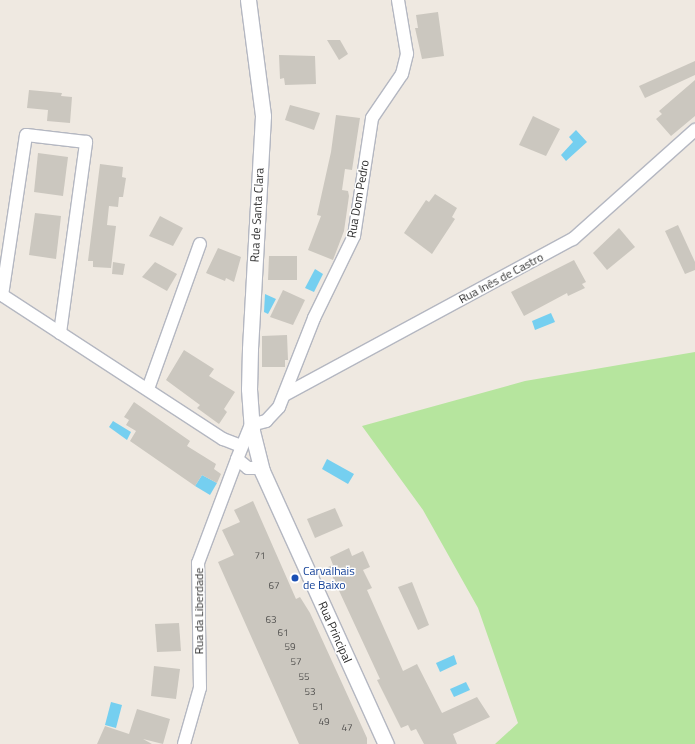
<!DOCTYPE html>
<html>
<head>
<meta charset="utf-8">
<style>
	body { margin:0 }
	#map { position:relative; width:695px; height:744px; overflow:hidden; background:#efe9e1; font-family:"Titillium Web",sans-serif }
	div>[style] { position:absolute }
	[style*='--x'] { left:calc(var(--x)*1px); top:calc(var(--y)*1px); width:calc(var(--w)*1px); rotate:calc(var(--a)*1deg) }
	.green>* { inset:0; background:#b6e59e }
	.water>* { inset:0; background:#75cff0 }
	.building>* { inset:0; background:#cbc7bf }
	.roads { filter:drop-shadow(1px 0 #b4b7c1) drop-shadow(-1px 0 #b4b7c1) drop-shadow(0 1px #b4b7c1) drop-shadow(0 -1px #b4b7c1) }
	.minor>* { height:12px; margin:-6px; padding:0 6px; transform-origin:6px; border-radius:6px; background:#fff }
	.tertiary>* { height:15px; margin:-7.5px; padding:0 7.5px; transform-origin:7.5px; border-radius:7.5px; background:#fff }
	.dots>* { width:11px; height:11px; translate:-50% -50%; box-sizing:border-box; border:2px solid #fff; border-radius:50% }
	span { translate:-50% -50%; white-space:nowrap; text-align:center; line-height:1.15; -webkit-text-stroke:3px #fff; paint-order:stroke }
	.number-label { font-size:10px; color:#555452 }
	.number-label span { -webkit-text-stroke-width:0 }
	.street-label { font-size:12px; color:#2e2e2e }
	.transit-label { font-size:12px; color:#164399 }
	.left { translate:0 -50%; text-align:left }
</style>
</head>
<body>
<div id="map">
	<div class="green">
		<div style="clip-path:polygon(695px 352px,695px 744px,495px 744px,518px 723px,478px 608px,423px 510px,362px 426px,525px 381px)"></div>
	</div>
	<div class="water">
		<div style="clip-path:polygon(576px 130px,587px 142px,566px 161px,561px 155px,573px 142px,569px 137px)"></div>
		<div style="clip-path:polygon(315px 269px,323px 274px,314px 292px,305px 288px)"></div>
		<div style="clip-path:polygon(265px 294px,276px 299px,268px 314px,264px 312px)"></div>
		<div style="clip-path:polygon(551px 313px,555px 322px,535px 330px,532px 321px)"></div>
		<div style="clip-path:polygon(113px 421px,131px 432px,127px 440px,109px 427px)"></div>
		<div style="clip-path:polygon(327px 459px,354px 474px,348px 484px,322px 469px)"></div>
		<div style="clip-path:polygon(202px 475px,217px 483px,210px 495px,195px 486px)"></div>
		<div style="clip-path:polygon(454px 655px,457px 664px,440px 672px,436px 663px)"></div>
		<div style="clip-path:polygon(466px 682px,470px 690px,454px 697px,450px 689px)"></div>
		<div style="clip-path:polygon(111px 702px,122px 705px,116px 728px,105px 725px)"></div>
	</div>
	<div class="building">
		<div style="clip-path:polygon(438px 12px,444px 56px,422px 59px,415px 28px,418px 28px,416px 15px)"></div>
		<div style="clip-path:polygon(327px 40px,340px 40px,348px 54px,339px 60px)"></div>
		<div style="clip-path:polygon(279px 55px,315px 56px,316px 84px,285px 85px,284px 78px,280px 79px)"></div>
		<div style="clip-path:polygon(695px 61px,695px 75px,645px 98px,639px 86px)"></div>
		<div style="clip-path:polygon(695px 80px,695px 116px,671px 136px,656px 119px,662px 114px,659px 111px)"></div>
		<div style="clip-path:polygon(29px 90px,62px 93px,61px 96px,72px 97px,70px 123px,47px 121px,48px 110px,27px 108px)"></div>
		<div style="clip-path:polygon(290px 105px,320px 113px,314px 130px,285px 120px)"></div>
		<div style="clip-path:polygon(336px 115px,360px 118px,352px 170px,345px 169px,342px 190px,348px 191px,349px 196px,344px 231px,333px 260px,308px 250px,321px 216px,317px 215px,331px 152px)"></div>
		<div style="clip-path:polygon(533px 116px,560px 129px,546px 156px,519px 145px)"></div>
		<div style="clip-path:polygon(38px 153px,68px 157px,63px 196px,34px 192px)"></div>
		<div style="clip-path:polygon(100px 164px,123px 167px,122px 177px,126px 178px,123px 197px,119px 197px,118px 207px,109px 206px,107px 225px,116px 226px,111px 268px,93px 267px,93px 261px,88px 261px)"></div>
		<div style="clip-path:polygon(435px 194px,457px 208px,452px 217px,455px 219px,432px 254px,404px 233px,426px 200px,429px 202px)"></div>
		<div style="clip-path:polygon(35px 213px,61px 216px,56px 259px,29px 255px)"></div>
		<div style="clip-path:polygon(160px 216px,183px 228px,173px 246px,149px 236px)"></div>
		<div style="clip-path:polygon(678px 225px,695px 262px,695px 270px,685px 274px,665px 231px)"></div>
		<div style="clip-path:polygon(619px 228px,635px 247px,607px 270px,593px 253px)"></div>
		<div style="clip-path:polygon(218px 248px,241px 257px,234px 282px,226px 278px,225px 281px,206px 273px)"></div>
		<div style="clip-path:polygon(269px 256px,297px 256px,297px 280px,268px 280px)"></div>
		<div style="clip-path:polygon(574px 260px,586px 282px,582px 284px,585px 288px,568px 296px,567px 293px,524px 316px,511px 292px)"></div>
		<div style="clip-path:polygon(113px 262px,125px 264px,123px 275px,112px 274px)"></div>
		<div style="clip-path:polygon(155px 262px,177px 274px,167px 291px,142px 277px)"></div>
		<div style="clip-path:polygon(283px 290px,305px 300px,293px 325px,270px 317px)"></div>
		<div style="clip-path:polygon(287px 335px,288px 360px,285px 360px,285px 367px,262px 367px,262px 336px)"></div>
		<div style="clip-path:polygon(184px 350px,214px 369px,209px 376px,235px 392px,224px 409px,227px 412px,219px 424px,197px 408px,200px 405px,166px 380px)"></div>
		<div style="clip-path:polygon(134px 402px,190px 441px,187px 446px,216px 464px,214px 469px,221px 474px,217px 483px,202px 475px,195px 486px,130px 441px,136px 431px,126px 425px,129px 420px,124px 417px)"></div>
		<div style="clip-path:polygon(253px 501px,296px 599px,300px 597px,310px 613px,367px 738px,367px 744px,299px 744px,218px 562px,234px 555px,222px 530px,240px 522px,234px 510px)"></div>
		<div style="clip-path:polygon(335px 508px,343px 526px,315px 538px,307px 519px)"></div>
		<div style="clip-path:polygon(349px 548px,352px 556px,363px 551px,370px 567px,363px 570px,372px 588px,367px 590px,403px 671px,417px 664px,442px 713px,477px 697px,490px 717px,453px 734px,457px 744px,424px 744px,416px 729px,411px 731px,408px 725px,401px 728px,377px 680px,380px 679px,328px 567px,333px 565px,330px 557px)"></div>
		<div style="clip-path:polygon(412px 582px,429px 625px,418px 630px,398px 587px)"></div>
		<div style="clip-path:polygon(179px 623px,181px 651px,157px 652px,155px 624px)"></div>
		<div style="clip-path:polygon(154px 666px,180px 669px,176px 699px,151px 696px)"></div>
		<div style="clip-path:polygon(137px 709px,170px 719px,163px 744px,143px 739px,152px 744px,97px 744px,105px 726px,129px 734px)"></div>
	</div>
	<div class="roads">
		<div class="minor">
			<div style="--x:60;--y:333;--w:193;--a:-82.2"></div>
			<div style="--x:86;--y:142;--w:60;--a:-173.3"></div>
			<div style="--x:26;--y:135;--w:162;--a:98.5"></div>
			<div style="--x:2;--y:295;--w:264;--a:33.1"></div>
			<div style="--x:223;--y:439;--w:19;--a:21"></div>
			<div style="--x:148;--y:389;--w:154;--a:-70.3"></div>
			<div style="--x:286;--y:394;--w:326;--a:-28.4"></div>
			<div style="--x:573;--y:239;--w:164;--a:-41.8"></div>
			<div style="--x:261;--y:468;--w:13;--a:180"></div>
			<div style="--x:248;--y:468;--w:14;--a:-141"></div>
			<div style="--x:237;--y:459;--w:37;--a:-68"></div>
			<div style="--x:251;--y:425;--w:16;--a:-15"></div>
			<div style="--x:266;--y:421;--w:19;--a:-47"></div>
			<div style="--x:279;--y:407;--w:96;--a:-68.5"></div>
			<div style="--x:314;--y:318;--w:91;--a:-64"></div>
			<div style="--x:354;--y:236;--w:119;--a:-81.3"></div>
			<div style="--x:372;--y:118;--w:53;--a:-55.7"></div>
			<div style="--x:402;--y:74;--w:21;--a:-76"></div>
			<div style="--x:407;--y:54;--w:55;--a:-99.5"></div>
			<div style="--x:184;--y:744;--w:58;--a:-74.1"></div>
			<div style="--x:200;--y:688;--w:125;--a:-90.9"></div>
			<div style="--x:198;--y:563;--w:111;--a:-69.4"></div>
		</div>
		<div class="tertiary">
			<div style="--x:248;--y:0;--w:117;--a:82.6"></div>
			<div style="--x:263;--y:116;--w:233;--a:93.2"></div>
			<div style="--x:250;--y:349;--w:40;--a:91.4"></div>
			<div style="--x:249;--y:389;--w:42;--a:85.9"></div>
			<div style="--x:252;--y:431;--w:41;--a:76"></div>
			<div style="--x:262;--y:471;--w:300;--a:65.6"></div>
		</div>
	</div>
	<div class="dots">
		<div style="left:295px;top:578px;background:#1a4fb4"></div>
	</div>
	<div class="number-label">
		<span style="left:260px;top:556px">71</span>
		<span style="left:274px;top:586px">67</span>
		<span style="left:271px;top:620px">63</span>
		<span style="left:283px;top:633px">61</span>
		<span style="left:290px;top:647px">59</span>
		<span style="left:296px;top:662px">57</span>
		<span style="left:304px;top:677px">55</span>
		<span style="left:310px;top:692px">53</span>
		<span style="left:318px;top:707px">51</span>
		<span style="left:324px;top:722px">49</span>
		<span style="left:347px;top:728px">47</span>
	</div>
	<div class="street-label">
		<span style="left:358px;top:199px;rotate:-80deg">Rua Dom Pedro</span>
		<span style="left:257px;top:215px;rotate:-87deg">Rua de Santa Clara</span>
		<span style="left:501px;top:278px;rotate:-28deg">Rua Inês de Castro</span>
		<span style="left:199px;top:611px;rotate:-90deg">Rua da Liberdade</span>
		<span style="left:335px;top:632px;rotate:66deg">Rua Principal</span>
	</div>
	<div class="transit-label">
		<span class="left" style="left:303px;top:578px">Carvalhais<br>de Baixo</span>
	</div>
</div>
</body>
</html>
